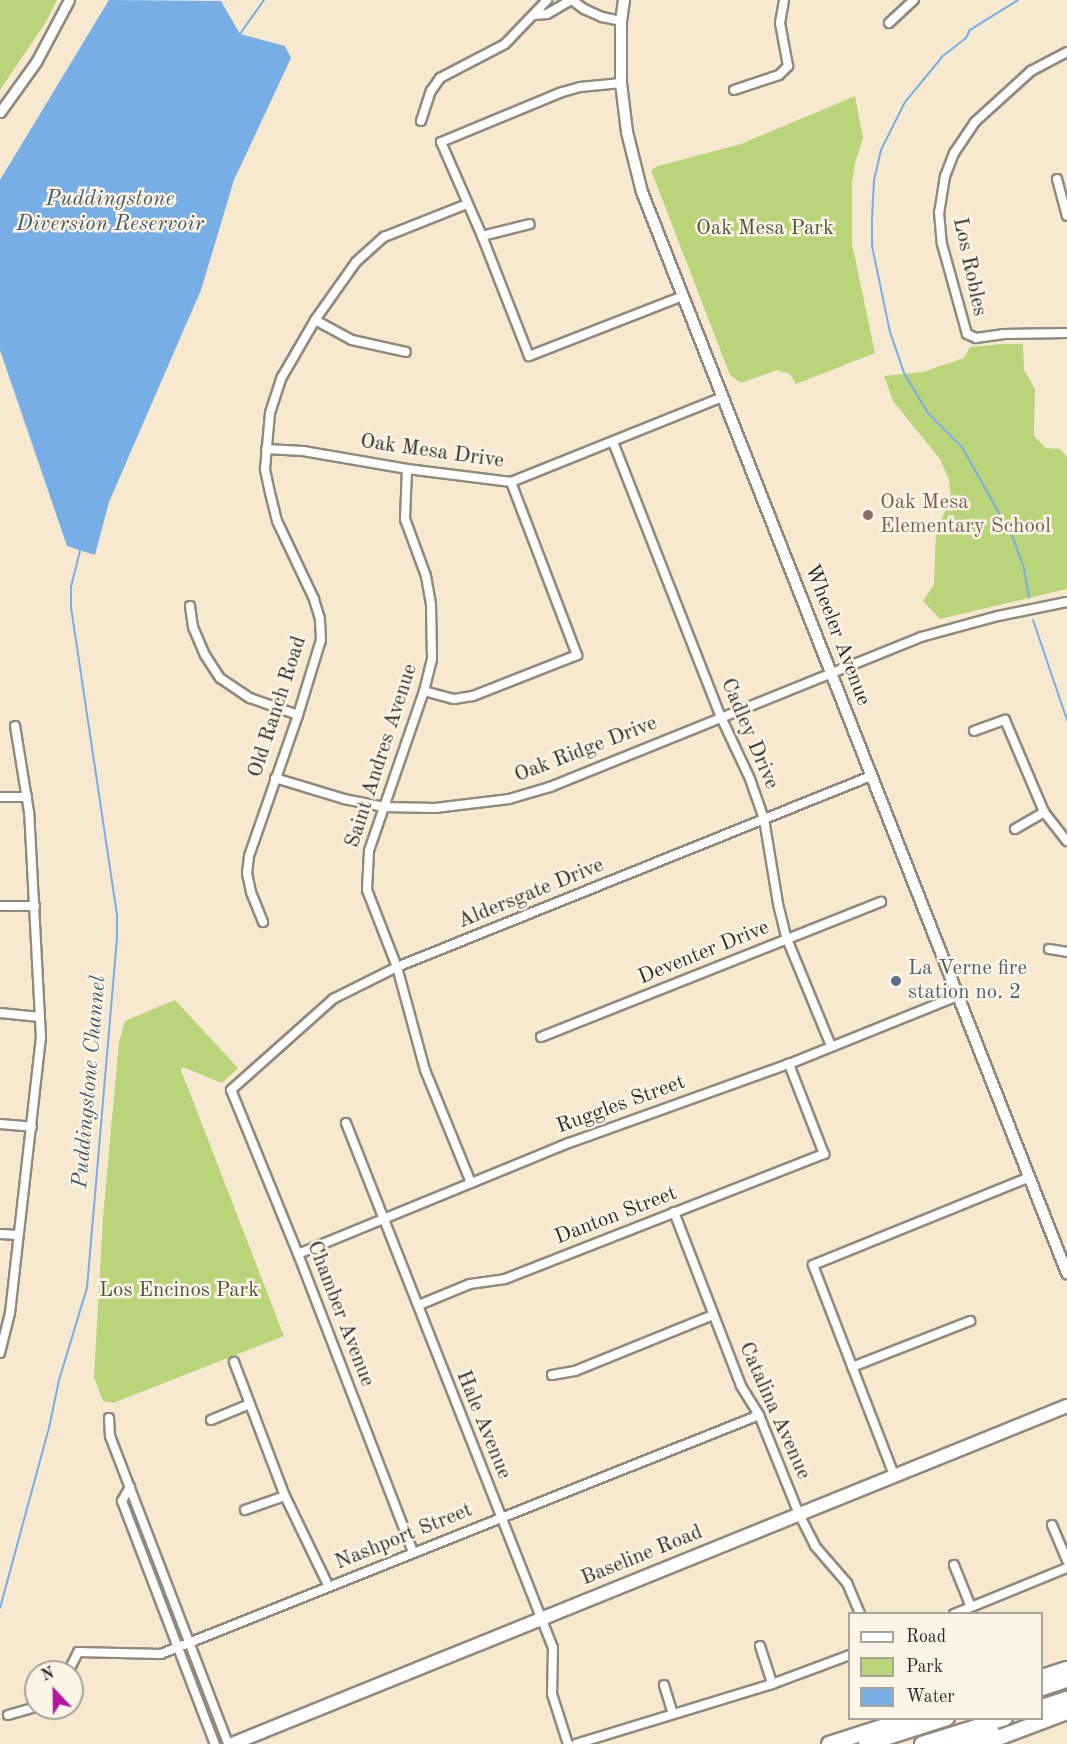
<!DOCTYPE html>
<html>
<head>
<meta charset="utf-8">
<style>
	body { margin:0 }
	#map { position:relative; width:1067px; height:1744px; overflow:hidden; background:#f6e9d0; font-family:"Old Standard TT",serif }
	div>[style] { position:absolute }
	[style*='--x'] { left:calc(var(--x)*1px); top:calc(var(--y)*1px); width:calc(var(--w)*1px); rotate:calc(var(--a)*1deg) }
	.green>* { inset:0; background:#bad47a }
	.water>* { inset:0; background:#77aee6 }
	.stream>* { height:2px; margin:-1px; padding:0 1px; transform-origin:1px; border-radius:1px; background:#77aee6 }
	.roads { filter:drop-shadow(2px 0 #908a7e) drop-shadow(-2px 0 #908a7e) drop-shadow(0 2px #908a7e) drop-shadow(0 -2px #908a7e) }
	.minor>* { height:8px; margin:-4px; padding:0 4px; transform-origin:4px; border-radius:4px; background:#fff }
	.tertiary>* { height:9px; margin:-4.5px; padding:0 4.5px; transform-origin:4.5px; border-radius:4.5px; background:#fff }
	.secondary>* { height:10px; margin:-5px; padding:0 5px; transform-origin:5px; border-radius:5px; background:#fff }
	.primary>* { height:12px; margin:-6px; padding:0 6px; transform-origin:6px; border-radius:6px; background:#fff }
	.motorway>* { height:14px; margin:-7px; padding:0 7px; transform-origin:7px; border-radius:7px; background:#fff }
	.dots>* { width:16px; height:16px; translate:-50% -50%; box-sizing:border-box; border:3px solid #fcf5e5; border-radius:50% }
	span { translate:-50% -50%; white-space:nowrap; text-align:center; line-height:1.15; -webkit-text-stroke:5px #fcf5e5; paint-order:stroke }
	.park-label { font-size:21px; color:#4f553f }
	.street-label { font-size:21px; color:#2b2b2b }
	.education-label { font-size:21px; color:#785e54 }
	.left { translate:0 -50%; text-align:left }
	.service-label { font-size:21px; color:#4e5e75 }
	.water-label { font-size:22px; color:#46596c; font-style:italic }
	.legend { position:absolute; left:848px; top:1612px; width:195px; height:108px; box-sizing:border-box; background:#fcf5e5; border:2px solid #a8a49b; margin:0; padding:8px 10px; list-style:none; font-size:18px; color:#2b2b2b }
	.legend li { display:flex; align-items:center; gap:12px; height:30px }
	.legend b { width:30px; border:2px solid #a8a49b }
	.north { position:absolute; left:24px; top:1660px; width:60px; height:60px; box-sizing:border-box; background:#fcf5e5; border:2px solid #a8a49b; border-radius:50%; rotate:338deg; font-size:16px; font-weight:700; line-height:24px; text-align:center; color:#2b2b2b }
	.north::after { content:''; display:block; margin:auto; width:21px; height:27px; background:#b5179e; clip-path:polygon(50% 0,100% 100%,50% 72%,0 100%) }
</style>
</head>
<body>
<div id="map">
	<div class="green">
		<div style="clip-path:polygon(0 0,57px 0,46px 22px,0 90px)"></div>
		<div style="clip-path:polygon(855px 96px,863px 138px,855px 163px,852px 183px,852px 244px,875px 353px,796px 384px,790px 374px,777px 370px,741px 383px,730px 375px,651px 170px,658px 166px,741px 144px)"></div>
		<div style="clip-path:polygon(1002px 344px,1023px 344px,1024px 370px,1035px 389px,1034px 436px,1046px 448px,1060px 449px,1067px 457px,1067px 589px,940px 619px,923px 601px,934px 584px,936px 531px,951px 498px,949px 480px,940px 459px,893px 401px,884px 376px,923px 372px,964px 358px,970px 347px)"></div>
		<div style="clip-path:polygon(175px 1000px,238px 1068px,222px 1083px,183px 1067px,181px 1070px,284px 1336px,113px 1403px,103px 1401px,94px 1377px,103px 1217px,119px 1042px,125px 1021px)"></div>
	</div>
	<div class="water">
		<div style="clip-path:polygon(109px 0,221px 1px,240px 34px,285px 46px,291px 58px,234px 180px,201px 290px,109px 502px,95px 555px,67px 546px,0 350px,0 180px)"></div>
	</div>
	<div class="stream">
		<div style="--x:1018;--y:0;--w:57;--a:148"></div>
		<div style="--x:970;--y:30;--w:9;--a:117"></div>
		<div style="--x:966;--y:38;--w:31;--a:142"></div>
		<div style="--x:942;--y:57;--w:58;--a:129.4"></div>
		<div style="--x:905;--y:102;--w:54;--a:116.6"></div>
		<div style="--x:881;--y:150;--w:31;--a:103"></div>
		<div style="--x:874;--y:180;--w:37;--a:93"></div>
		<div style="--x:872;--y:217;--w:29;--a:90"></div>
		<div style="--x:872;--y:246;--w:88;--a:78.2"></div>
		<div style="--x:890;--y:332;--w:43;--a:71.1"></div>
		<div style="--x:904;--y:373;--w:47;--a:59"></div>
		<div style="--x:928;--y:413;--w:48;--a:45"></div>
		<div style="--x:962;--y:447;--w:104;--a:60.7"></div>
		<div style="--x:1013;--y:538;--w:33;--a:70"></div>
		<div style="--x:1024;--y:569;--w:29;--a:80"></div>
		<div style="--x:240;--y:34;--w:42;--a:-54.8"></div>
		<div style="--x:1033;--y:620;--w:106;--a:71.2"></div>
		<div style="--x:0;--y:1608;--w:187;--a:-74.8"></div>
		<div style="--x:49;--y:1428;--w:49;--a:-78.2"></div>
		<div style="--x:59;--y:1380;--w:96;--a:-73.1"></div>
		<div style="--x:87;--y:1288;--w:352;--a:-85.1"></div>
		<div style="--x:117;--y:937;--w:22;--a:-90"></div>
		<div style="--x:117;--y:915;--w:310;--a:-98.5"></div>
		<div style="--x:71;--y:608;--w:21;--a:-90"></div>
		<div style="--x:71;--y:587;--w:38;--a:-76"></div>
	</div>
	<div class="roads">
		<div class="minor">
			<div style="--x:572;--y:0;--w:15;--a:37"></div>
			<div style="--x:584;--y:9;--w:20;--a:24"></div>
			<div style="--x:602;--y:17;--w:19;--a:12"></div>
			<div style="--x:535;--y:15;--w:12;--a:-5"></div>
			<div style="--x:547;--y:14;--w:28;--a:-30"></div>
			<div style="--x:889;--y:23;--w:34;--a:-43"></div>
			<div style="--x:1067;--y:52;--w:41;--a:152.2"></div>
			<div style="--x:1031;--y:71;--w:76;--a:137.7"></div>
			<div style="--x:975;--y:122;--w:37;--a:124"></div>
			<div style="--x:954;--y:153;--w:25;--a:111"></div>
			<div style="--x:945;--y:176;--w:36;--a:99"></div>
			<div style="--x:939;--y:212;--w:32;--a:85"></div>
			<div style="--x:942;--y:244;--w:93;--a:74.5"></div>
			<div style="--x:967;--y:334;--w:10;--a:24"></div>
			<div style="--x:976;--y:338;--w:27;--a:-8"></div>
			<div style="--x:1003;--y:334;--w:64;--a:-0.9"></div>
			<div style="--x:621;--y:83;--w:41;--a:174.4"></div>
			<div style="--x:580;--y:87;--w:19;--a:164"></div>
			<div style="--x:562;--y:92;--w:131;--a:157.5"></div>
			<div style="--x:441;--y:142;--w:103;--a:66.4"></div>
			<div style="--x:482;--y:236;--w:129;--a:68.6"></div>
			<div style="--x:529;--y:356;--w:165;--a:-21.3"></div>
			<div style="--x:734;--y:90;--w:47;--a:-18.4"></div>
			<div style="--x:779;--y:75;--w:13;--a:-45"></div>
			<div style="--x:788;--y:66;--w:44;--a:-100.5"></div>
			<div style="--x:780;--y:23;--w:23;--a:-80"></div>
			<div style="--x:421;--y:121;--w:32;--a:-72"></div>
			<div style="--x:431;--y:91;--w:16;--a:-55"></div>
			<div style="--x:440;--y:78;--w:73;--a:-27.6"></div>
			<div style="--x:505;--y:44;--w:61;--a:-46.3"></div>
			<div style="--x:1057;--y:179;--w:38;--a:75"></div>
			<div style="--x:482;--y:236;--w:49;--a:-14"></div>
			<div style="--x:315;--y:320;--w:42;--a:28.4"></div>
			<div style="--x:352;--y:340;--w:55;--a:12.5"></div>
			<div style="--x:613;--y:442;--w:295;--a:68.6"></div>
			<div style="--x:721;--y:717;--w:68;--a:64.9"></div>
			<div style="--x:750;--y:779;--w:42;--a:70.7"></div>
			<div style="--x:764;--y:819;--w:86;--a:80.6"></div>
			<div style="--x:778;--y:904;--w:36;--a:76"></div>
			<div style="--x:787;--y:939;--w:116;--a:67.6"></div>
			<div style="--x:266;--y:449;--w:37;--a:3"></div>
			<div style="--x:303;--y:451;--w:106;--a:9.8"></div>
			<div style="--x:407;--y:469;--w:105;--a:7.1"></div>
			<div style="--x:511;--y:482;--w:227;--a:-21.9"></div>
			<div style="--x:407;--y:469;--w:50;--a:92.3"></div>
			<div style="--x:405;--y:519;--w:61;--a:69.8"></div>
			<div style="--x:426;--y:576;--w:29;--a:80"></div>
			<div style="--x:431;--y:605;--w:54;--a:88.9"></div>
			<div style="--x:432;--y:659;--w:33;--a:104"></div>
			<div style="--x:424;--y:691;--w:169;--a:109"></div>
			<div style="--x:369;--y:851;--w:39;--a:93"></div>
			<div style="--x:367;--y:890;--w:83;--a:68.7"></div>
			<div style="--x:397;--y:967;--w:107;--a:74.8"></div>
			<div style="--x:425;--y:1070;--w:122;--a:67.8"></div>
			<div style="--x:190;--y:606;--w:21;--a:82"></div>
			<div style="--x:193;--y:627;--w:30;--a:67"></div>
			<div style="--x:205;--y:655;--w:27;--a:57"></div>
			<div style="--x:220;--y:678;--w:36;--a:34"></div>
			<div style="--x:250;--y:698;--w:51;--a:19.5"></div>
			<div style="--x:424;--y:691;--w:31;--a:15"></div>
			<div style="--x:454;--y:699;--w:19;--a:-9"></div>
			<div style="--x:473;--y:696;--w:112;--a:-21.5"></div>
			<div style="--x:577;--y:655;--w:185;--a:-110.9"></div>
			<div style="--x:974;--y:731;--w:33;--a:-20"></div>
			<div style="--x:1005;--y:720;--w:100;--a:67"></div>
			<div style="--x:1044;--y:812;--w:37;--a:52"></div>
			<div style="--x:275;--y:778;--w:72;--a:16.9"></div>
			<div style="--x:344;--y:799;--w:41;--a:11.3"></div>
			<div style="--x:384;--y:807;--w:51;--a:1.1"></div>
			<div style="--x:435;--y:808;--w:75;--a:-6.9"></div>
			<div style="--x:509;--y:799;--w:43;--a:-16.3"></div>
			<div style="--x:550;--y:787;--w:400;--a:-22"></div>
			<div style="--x:921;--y:637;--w:80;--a:-15.3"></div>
			<div style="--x:998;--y:616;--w:70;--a:-11.5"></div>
			<div style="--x:0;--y:797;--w:27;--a:0"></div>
			<div style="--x:1015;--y:829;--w:34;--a:-30"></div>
			<div style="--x:0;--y:906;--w:35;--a:0"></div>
			<div style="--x:263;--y:922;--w:32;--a:-112"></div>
			<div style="--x:251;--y:892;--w:19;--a:-102"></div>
			<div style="--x:247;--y:873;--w:17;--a:-83"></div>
			<div style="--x:249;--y:856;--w:149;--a:-70.8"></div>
			<div style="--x:298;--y:715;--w:78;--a:-73"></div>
			<div style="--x:321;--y:640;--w:21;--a:-93"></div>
			<div style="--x:320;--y:619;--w:21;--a:-107"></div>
			<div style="--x:314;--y:599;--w:86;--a:-115.4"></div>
			<div style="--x:277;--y:521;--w:29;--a:-104"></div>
			<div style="--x:270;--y:493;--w:25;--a:-102"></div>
			<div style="--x:265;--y:469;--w:56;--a:-84.9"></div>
			<div style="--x:270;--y:413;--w:38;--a:-72"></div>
			<div style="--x:282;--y:377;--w:66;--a:-59.9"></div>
			<div style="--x:315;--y:320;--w:71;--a:-54.7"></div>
			<div style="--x:356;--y:262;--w:38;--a:-42"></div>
			<div style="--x:384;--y:237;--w:89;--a:-21.7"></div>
			<div style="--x:1049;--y:949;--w:18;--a:9"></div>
			<div style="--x:0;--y:1013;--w:40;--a:5.7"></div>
			<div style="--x:541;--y:1037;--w:366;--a:-21.7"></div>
			<div style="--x:346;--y:1123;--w:564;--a:68.48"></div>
			<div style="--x:553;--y:1648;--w:46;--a:91.2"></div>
			<div style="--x:552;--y:1694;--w:52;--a:72.3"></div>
			<div style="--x:0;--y:1124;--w:32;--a:5"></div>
			<div style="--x:674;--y:1212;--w:186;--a:68.9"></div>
			<div style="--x:741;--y:1386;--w:34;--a:58"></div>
			<div style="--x:759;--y:1415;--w:107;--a:68"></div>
			<div style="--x:799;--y:1514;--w:36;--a:63"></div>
			<div style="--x:815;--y:1546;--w:49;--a:49.1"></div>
			<div style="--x:847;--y:1583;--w:34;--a:67"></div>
			<div style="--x:0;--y:1234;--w:18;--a:3"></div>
			<div style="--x:298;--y:1254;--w:293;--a:-22.3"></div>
			<div style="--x:569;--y:1143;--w:234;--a:-19.8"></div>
			<div style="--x:789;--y:1064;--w:181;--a:-22"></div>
			<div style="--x:419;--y:1305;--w:55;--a:-22.4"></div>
			<div style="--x:470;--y:1284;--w:35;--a:-8"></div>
			<div style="--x:505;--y:1279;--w:343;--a:-21.4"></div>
			<div style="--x:824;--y:1154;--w:97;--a:-111.3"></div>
			<div style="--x:0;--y:1353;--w:41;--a:-76"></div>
			<div style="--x:10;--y:1313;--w:277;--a:-83.6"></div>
			<div style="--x:41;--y:1038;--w:226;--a:-93"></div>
			<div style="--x:29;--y:812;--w:87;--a:-99.2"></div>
			<div style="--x:234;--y:1362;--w:143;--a:69.2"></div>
			<div style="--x:285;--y:1496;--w:101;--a:64.2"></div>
			<div style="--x:852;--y:1367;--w:127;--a:-21.3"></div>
			<div style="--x:552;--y:1375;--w:23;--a:-10"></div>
			<div style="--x:575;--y:1371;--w:149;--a:-22.1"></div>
			<div style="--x:109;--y:1418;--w:18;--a:87"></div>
			<div style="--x:110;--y:1436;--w:330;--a:69"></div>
			<div style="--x:211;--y:1420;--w:42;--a:-22.3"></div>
			<div style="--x:894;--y:1475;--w:225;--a:-111.1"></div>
			<div style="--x:813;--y:1265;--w:234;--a:-22.1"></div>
			<div style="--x:130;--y:1487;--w:16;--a:120"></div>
			<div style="--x:122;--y:1501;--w:260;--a:69.1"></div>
			<div style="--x:245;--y:1510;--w:42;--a:-19.3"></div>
			<div style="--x:1052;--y:1525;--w:39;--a:67"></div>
			<div style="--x:413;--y:1552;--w:319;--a:-111.1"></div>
			<div style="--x:298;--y:1254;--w:177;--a:-112.2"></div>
			<div style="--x:231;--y:1090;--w:137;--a:-41.7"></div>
			<div style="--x:333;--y:999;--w:72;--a:-26.6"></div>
			<div style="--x:397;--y:967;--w:511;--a:-21.95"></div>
			<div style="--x:954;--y:1565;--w:45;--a:68"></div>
			<div style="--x:954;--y:1614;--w:122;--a:-22.2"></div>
			<div style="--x:760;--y:1646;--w:40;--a:72"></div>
			<div style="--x:68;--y:1672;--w:22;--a:-63"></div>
			<div style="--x:78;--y:1652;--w:83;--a:1.4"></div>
			<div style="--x:161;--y:1654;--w:644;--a:-21.78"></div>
			<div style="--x:664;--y:1685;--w:30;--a:73"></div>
			<div style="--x:8;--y:1715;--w:29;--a:-16"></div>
			<div style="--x:576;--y:1744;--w:205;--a:-17"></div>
			<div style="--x:772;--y:1684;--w:83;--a:-20.4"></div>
		</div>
		<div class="tertiary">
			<div style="--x:0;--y:112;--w:62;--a:-54.2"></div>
			<div style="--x:36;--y:62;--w:70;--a:-62"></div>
		</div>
		<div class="secondary">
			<div style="--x:624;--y:0;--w:21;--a:98"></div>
			<div style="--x:621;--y:21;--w:62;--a:90"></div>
			<div style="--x:621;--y:83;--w:49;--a:83"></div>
			<div style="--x:627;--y:132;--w:62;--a:76"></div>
			<div style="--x:642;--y:192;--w:1162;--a:68.54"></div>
		</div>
		<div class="primary">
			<div style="--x:232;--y:1744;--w:901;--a:-22.04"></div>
		</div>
		<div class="motorway">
			<div style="--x:1042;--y:1677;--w:26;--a:-18"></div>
			<div style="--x:1042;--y:1688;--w:26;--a:-18"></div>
			<div style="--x:1042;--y:1707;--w:26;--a:-18"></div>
			<div style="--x:829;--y:1744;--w:85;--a:-17.8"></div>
			<div style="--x:866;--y:1744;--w:85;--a:-17.8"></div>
			<div style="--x:922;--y:1744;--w:87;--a:-17.4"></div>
			<div style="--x:954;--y:1744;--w:40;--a:-16"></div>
			<div style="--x:982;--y:1744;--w:91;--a:-20.6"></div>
		</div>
	</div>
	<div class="dots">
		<div style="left:868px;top:515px;background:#8d6e63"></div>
		<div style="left:896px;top:981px;background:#5c6f8a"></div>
	</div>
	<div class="park-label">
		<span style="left:765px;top:229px">Oak Mesa Park</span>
		<span style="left:179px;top:1291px">Los Encinos Park</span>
	</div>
	<div class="street-label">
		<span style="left:969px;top:267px;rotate:78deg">Los Robles</span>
		<span style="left:432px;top:452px;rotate:8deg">Oak Mesa Drive</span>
		<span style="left:837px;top:635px;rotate:69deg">Wheeler Avenue</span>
		<span style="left:278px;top:707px;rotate:-72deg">Old Ranch Road</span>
		<span style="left:749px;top:734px;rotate:67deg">Cadley Drive</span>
		<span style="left:586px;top:750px;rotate:-21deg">Oak Ridge Drive</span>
		<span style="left:382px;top:756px;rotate:-72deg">Saint Andres Avenue</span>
		<span style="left:531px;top:894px;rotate:-22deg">Aldersgate Drive</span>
		<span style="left:704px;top:953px;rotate:-22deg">Deventer Drive</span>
		<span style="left:621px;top:1105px;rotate:-20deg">Ruggles Street</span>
		<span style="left:616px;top:1216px;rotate:-21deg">Danton Street</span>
		<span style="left:340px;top:1314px;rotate:69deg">Chamber Avenue</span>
		<span style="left:774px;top:1411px;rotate:66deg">Catalina Avenue</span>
		<span style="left:483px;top:1425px;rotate:68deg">Hale Avenue</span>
		<span style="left:404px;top:1537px;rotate:-22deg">Nashport Street</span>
		<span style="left:642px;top:1556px;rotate:-22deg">Baseline Road</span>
	</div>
	<div class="education-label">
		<span class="left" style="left:880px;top:515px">Oak Mesa<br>Elementary School</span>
	</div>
	<div class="service-label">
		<span class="left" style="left:908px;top:981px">La Verne fire<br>station no. 2</span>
	</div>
	<div class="water-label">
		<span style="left:110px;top:212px">Puddingstone<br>Diversion Reservoir</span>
		<span style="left:90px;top:1082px;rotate:-85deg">Puddingstone Channel</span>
	</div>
	<ul class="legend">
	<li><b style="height:8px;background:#fff"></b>Road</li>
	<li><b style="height:16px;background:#bad47a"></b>Park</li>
	<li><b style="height:16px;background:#77aee6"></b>Water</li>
	</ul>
	<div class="north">N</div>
</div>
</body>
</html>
